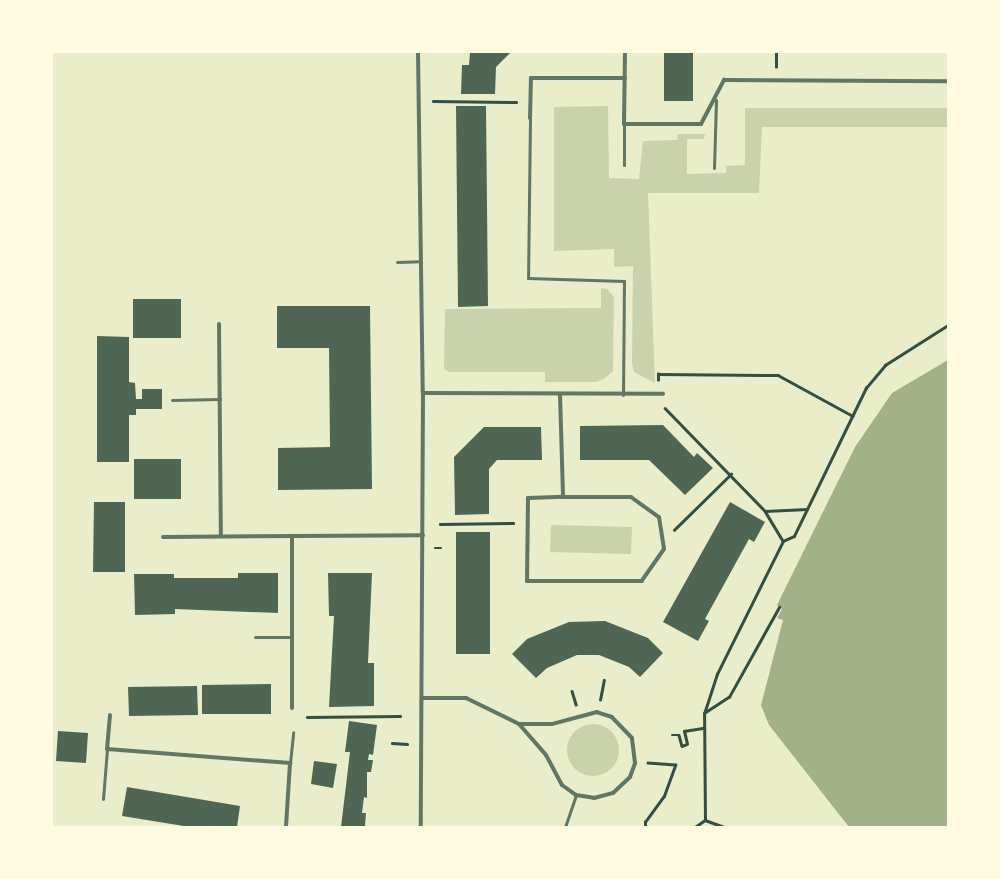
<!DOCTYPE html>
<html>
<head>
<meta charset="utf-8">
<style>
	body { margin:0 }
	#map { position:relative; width:1000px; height:879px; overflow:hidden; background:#e9edc9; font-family:Mulish,sans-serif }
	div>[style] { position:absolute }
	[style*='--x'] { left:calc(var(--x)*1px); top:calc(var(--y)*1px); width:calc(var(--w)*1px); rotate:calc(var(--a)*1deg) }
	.green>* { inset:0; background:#cad2ad }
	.round { border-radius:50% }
	.water>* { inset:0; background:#a3b18a }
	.building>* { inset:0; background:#4f6655 }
	.path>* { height:2.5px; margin:-1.25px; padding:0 1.25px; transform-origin:1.25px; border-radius:1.25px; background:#344e41 }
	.service>* { height:3px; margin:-1.5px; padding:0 1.5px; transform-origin:1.5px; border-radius:1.5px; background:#617663 }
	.minor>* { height:4px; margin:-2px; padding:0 2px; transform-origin:2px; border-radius:2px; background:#617663 }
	span { translate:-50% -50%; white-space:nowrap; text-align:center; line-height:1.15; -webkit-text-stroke:3px #fefae0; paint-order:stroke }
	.frame { position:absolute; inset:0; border:53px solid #fefae0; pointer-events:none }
</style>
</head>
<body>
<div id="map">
	<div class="green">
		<div style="clip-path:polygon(608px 106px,609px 178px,639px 179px,643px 141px,677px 140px,678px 134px,705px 134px,704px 139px,687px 139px,687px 174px,726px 173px,726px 166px,745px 165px,745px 108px,948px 108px,948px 127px,762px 127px,759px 193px,648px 193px,655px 383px,634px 372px,632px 363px,633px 266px,614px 267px,614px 249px,554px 251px,554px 107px)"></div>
		<div style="clip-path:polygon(601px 288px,607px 289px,614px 297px,613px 371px,604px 379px,596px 382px,545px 382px,545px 372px,449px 372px,444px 369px,445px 309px,601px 308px)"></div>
		<div style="clip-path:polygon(551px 525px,632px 527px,631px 554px,550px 552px)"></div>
		<div class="round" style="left:567px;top:724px;width:52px;height:52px"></div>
	</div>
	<div class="water">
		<div style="clip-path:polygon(948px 360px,948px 827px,849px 827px,769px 725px,761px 705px,783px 620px,777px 618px,782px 609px,777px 605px,855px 447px,892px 393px)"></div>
	</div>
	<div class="building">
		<div style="clip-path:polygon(470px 52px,511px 52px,496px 67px,495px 94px,461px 94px,462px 65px,469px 65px)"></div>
		<div style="clip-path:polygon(664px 52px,693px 52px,693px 101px,664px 101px)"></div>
		<div style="clip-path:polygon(456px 106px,486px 106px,488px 306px,458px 307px)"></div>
		<div style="clip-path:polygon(133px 299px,181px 299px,181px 338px,133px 338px)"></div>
		<div style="clip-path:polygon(277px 306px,370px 306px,372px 489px,278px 490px,278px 448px,330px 447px,329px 348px,277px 348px)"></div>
		<div style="clip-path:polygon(97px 336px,129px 337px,129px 382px,135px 383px,136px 399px,142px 399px,142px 389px,162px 389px,162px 409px,136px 409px,136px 415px,129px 415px,129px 462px,97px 462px)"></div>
		<div style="clip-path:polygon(663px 425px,694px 457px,697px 453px,713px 468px,685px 495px,649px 460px,580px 460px,580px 426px)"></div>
		<div style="clip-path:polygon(484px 427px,541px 427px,542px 460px,497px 460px,489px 469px,489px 514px,455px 515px,454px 457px)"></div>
		<div style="clip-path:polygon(134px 459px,181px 459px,181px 499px,134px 499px)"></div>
		<div style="clip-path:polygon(94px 502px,125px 502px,125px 572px,93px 572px)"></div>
		<div style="clip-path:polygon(730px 502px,765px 522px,754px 542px,749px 539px,705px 619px,709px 621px,698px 641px,663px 622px)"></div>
		<div style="clip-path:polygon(456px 532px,490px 532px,490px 654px,456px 654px)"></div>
		<div style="clip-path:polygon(238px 573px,278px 573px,278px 613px,175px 609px,175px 614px,135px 615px,134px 574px,174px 574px,174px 578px,238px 578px)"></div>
		<div style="clip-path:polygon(328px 573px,372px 573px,368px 663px,374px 663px,374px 706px,329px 707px,334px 616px,329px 616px)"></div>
		<div style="clip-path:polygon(605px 621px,648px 638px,663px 653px,640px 677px,629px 667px,599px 655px,577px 655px,547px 668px,536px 678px,512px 654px,527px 639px,569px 622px)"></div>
		<div style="clip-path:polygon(271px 684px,271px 714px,202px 714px,202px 685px)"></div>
		<div style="clip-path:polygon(197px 686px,198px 715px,129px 716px,128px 687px)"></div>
		<div style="clip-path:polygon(349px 721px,377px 725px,373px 755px,369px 754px,368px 760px,373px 760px,371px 772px,367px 772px,367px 798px,364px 797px,362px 813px,366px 813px,365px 826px,360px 827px,341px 827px,350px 752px,345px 752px)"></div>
		<div style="clip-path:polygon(58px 731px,88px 733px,86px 763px,56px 761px)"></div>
		<div style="clip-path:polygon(314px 761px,337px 764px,333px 788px,311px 784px)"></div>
		<div style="clip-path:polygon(127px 787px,240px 806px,237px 827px,190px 827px,122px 816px)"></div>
	</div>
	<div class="path">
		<div style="--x:776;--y:67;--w:15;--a:-90"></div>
		<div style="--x:433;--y:101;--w:83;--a:0.7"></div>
		<div style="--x:658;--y:380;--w:6;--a:-90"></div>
		<div style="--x:658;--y:374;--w:120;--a:0.5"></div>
		<div style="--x:778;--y:375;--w:85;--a:28.7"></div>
		<div style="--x:665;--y:408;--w:144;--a:45.8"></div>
		<div style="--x:765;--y:511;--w:35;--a:59"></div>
		<div style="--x:765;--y:511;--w:42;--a:-2.7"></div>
		<div style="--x:440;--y:524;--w:73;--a:-0.8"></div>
		<div style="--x:674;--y:530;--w:80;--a:-44.5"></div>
		<div style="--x:435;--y:548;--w:6;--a:0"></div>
		<div style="--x:572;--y:691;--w:14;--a:73"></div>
		<div style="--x:600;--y:700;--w:20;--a:-79"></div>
		<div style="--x:704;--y:713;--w:30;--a:-33"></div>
		<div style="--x:729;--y:697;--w:103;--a:-60.9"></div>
		<div style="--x:307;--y:717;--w:93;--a:-0.6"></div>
		<div style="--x:672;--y:735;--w:7;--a:0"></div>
		<div style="--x:679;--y:735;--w:11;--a:75"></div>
		<div style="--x:682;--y:746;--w:5;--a:-22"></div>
		<div style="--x:687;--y:744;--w:13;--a:-103"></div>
		<div style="--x:684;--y:731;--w:20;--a:-9"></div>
		<div style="--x:392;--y:743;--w:15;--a:4"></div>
		<div style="--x:705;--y:820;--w:106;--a:-90.5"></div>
		<div style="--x:704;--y:714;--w:42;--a:-72"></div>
		<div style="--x:717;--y:674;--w:148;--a:-63.6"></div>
		<div style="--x:783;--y:541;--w:12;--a:-24"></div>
		<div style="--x:794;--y:536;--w:165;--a:-64.1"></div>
		<div style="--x:866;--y:388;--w:30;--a:-50"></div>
		<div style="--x:885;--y:365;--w:75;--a:-32.4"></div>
		<div style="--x:705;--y:820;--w:20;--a:20"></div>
		<div style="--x:645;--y:827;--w:5;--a:-90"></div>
		<div style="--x:645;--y:822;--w:32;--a:-54"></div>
		<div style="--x:664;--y:796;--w:33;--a:-70"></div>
		<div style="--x:675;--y:765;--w:27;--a:-176"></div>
		<div style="--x:695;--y:827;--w:12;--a:-35"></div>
	</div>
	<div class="service">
		<div style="--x:530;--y:118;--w:160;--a:90.7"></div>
		<div style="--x:528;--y:278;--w:96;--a:1.8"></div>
		<div style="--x:624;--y:281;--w:114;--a:90.5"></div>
		<div style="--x:624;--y:165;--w:41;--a:-90"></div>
		<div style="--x:714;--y:168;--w:68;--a:-88.3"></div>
		<div style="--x:397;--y:262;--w:23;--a:-2"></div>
		<div style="--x:172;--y:400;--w:48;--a:-1.2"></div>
		<div style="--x:255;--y:637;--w:37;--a:0"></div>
		<div style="--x:290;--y:763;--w:31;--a:-84"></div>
		<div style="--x:103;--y:799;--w:50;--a:-85.4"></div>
		<div style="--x:565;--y:827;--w:34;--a:-71"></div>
	</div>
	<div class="minor">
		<div style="--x:418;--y:52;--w:341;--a:89.2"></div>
		<div style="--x:423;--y:393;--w:434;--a:90.3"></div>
		<div style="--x:625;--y:52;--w:72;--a:90.8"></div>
		<div style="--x:624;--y:124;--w:77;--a:0"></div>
		<div style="--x:701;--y:124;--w:50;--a:-62.4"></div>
		<div style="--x:724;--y:80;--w:224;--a:0.3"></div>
		<div style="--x:530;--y:118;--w:40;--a:-88.6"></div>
		<div style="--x:531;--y:78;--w:94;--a:0"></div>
		<div style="--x:219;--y:324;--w:212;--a:89.5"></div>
		<div style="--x:423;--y:393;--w:240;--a:0.2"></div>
		<div style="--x:560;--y:394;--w:103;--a:88.3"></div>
		<div style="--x:563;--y:497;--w:68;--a:0"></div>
		<div style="--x:631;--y:497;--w:34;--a:36"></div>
		<div style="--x:659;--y:517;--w:32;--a:81"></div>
		<div style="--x:664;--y:549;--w:39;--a:125"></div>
		<div style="--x:642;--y:581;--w:115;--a:180"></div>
		<div style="--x:527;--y:581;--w:83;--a:-89.3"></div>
		<div style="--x:528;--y:498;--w:35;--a:-2"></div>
		<div style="--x:163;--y:537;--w:260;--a:-0.4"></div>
		<div style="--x:422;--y:698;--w:44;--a:0"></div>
		<div style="--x:466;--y:698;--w:59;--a:26.1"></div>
		<div style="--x:519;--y:724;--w:41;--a:48.9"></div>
		<div style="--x:546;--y:755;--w:34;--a:62"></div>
		<div style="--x:562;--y:785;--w:17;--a:36"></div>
		<div style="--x:576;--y:795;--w:18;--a:9"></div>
		<div style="--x:594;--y:798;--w:20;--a:-15"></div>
		<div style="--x:613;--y:793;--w:23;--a:-43"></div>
		<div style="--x:630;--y:777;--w:15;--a:-70"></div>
		<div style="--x:635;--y:763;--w:25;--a:-97"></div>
		<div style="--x:632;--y:738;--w:29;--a:-134"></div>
		<div style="--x:612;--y:717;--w:16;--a:-162"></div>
		<div style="--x:597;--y:712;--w:47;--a:165.1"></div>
		<div style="--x:552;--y:724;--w:33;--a:180"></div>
		<div style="--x:292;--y:708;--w:172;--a:-90"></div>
		<div style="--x:110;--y:715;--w:34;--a:95"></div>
		<div style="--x:107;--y:749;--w:184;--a:4.4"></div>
		<div style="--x:290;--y:763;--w:64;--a:93.6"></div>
	</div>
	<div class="frame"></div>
</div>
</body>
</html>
